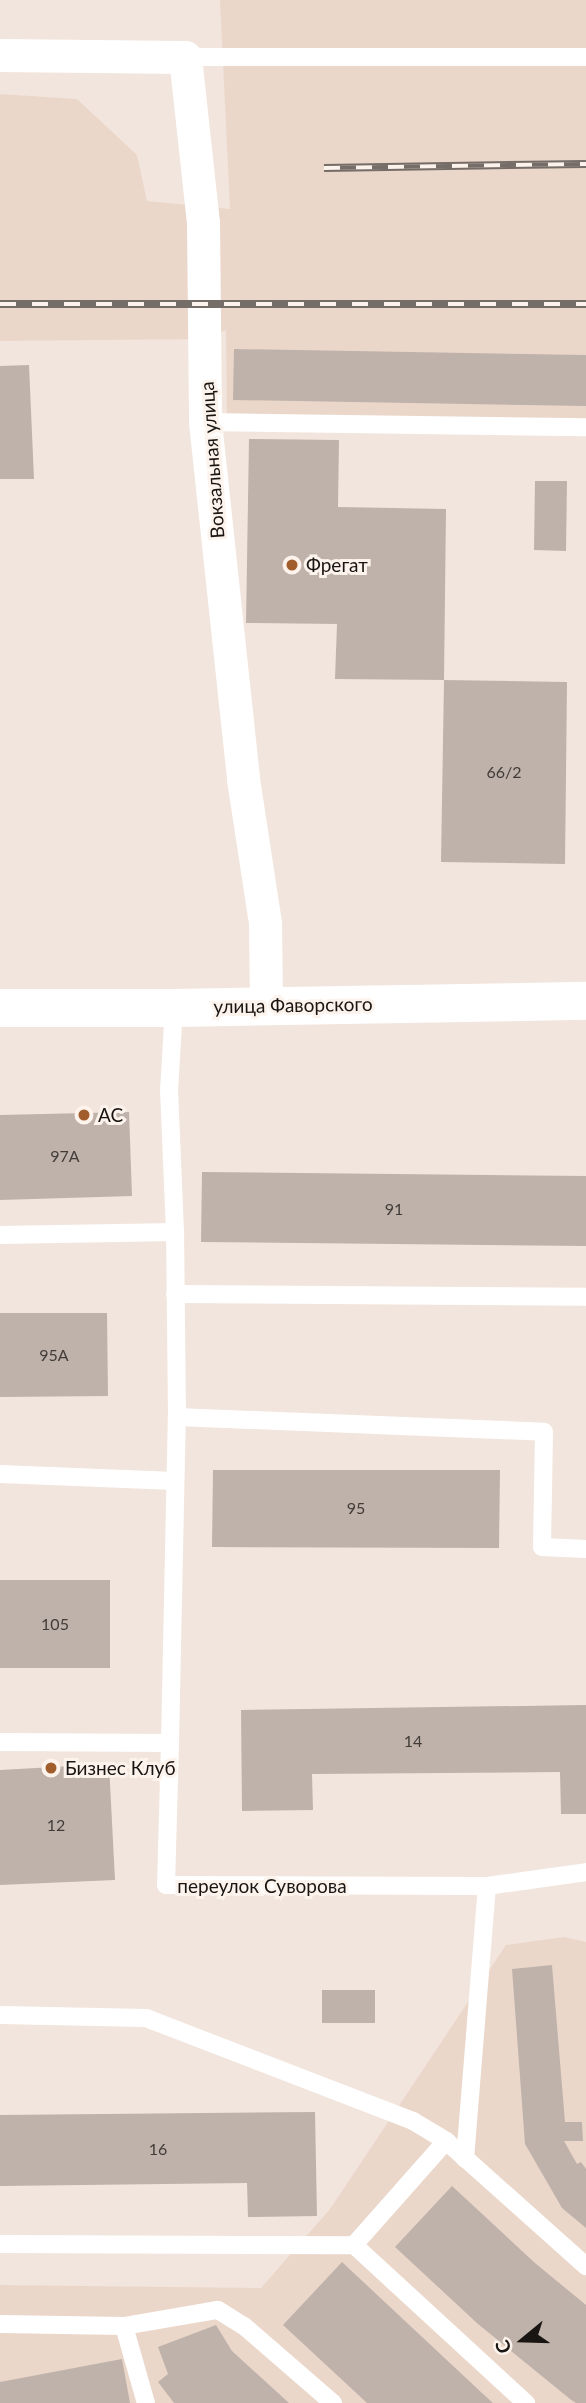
<!DOCTYPE html>
<html>
<head>
<meta charset="utf-8">
<style>
	body { margin:0 }
	#map { position:relative; width:586px; height:2403px; overflow:hidden; background:#f2e5dd; font-family:Lato,sans-serif }
	div>[style] { position:absolute }
	[style*='--x'] { left:calc(var(--x)*1px); top:calc(var(--y)*1px); width:calc(var(--w)*1px); rotate:calc(var(--a)*1deg) }
	.built>* { inset:0; background:#ebd7ca }
	.building>* { inset:0; background:#beb2ab }
	.service>* { height:18px; margin:-9px; padding:0 9px; transform-origin:9px; border-radius:9px; background:#fff }
	.minor>* { height:33px; margin:-16.5px; padding:0 16.5px; transform-origin:16.5px; border-radius:16.5px; background:#fff }
	.tertiary>* { height:38px; margin:-19px; padding:0 19px; transform-origin:19px; border-radius:19px; background:#fff }
	.rail>* { height:8px; margin-top:-4px; transform-origin:0; background:repeating-linear-gradient(90deg,#fdf3ed 0 16px,#756d68 0 32px); box-sizing:border-box; border-block:2px solid #756d68 }
	.dots>* { width:19px; height:19px; translate:-50% -50%; box-sizing:border-box; border:4px solid #fdf3ed; border-radius:50% }
	span { translate:-50% -50%; white-space:nowrap; text-align:center; line-height:1.15; -webkit-text-stroke:6px #fdf3ed; paint-order:stroke }
	.number-label { font-size:16px; color:#423c38 }
	.number-label span { -webkit-text-stroke-width:0 }
	.street-label { font-size:19px; color:#191512 }
	.poi-label { font-size:19px; color:#191512 }
	.left { translate:0 -50%; text-align:left }
	.north { position:absolute; left:488px; top:2305px; width:70px; height:70px; -webkit-text-stroke:5px #fdf3ed; paint-order:stroke; rotate:251deg; font-size:19px; font-weight:700; line-height:28px; text-align:center; color:#191512 }
	.north::after { content:''; display:block; margin:auto; width:24px; height:32px; background:#191512; clip-path:polygon(50% 0,100% 100%,50% 72%,0 100%) }
</style>
</head>
<body>
<div id="map">
	<div class="built">
		<div style="clip-path:polygon(220px 0,586px 0,586px 427px,227px 422px,226px 330px,206px 339px,0 341px,0 94px,77px 99px,137px 155px,147px 201px,230px 209px)"></div>
		<div style="clip-path:polygon(564px 1937px,586px 1942px,586px 2403px,0 2403px,0 2285px,261px 2288px,330px 2209px,506px 1945px)"></div>
	</div>
	<div class="building">
		<div style="clip-path:polygon(234px 349px,586px 355px,586px 406px,233px 400px)"></div>
		<div style="clip-path:polygon(29px 365px,34px 479px,0 479px,0 366px)"></div>
		<div style="clip-path:polygon(249px 439px,339px 440px,338px 507px,446px 509px,444px 680px,335px 679px,337px 624px,246px 623px)"></div>
		<div style="clip-path:polygon(535px 481px,567px 481px,566px 551px,534px 550px)"></div>
		<div style="clip-path:polygon(444px 680px,567px 682px,565px 864px,441px 862px)"></div>
		<div style="clip-path:polygon(129px 1112px,132px 1196px,0 1200px,0 1115px)"></div>
		<div style="clip-path:polygon(202px 1172px,586px 1176px,586px 1246px,201px 1242px)"></div>
		<div style="clip-path:polygon(0 1313px,107px 1313px,108px 1396px,0 1397px)"></div>
		<div style="clip-path:polygon(213px 1470px,500px 1470px,499px 1548px,212px 1547px)"></div>
		<div style="clip-path:polygon(0 1580px,110px 1580px,110px 1668px,0 1668px)"></div>
		<div style="clip-path:polygon(586px 1705px,586px 1814px,561px 1814px,560px 1772px,312px 1774px,313px 1810px,242px 1811px,241px 1710px)"></div>
		<div style="clip-path:polygon(109px 1764px,115px 1880px,0 1885px,0 1770px)"></div>
		<div style="clip-path:polygon(552px 1965px,565px 2122px,582px 2122px,583px 2141px,564px 2141px,577px 2164px,581px 2162px,586px 2169px,586px 2228px,562px 2208px,525px 2144px,512px 1969px)"></div>
		<div style="clip-path:polygon(322px 1990px,375px 1990px,375px 2023px,322px 2023px)"></div>
		<div style="clip-path:polygon(315px 2112px,317px 2216px,248px 2217px,247px 2183px,0 2186px,0 2115px)"></div>
		<div style="clip-path:polygon(452px 2186px,535px 2263px,586px 2305px,586px 2403px,576px 2403px,570px 2399px,478px 2324px,395px 2247px)"></div>
		<div style="clip-path:polygon(342px 2262px,482px 2393px,493px 2403px,367px 2403px,283px 2325px)"></div>
		<div style="clip-path:polygon(216px 2325px,232px 2351px,289px 2403px,174px 2403px,158px 2382px,168px 2374px,158px 2347px)"></div>
		<div style="clip-path:polygon(122px 2359px,130px 2403px,0 2403px,0 2382px)"></div>
	</div>
	<div class="service">
		<div style="--x:185;--y:57;--w:401;--a:0"></div>
		<div style="--x:205;--y:422;--w:381;--a:0.8"></div>
		<div style="--x:0;--y:1235;--w:175;--a:-1"></div>
		<div style="--x:175;--y:1294;--w:411;--a:0.4"></div>
		<div style="--x:177;--y:1417;--w:367;--a:2.3"></div>
		<div style="--x:544;--y:1432;--w:115;--a:91"></div>
		<div style="--x:542;--y:1547;--w:44;--a:2.6"></div>
		<div style="--x:0;--y:1474;--w:175;--a:2.3"></div>
		<div style="--x:0;--y:1742;--w:170;--a:0.3"></div>
		<div style="--x:170;--y:1743;--w:142;--a:91.6"></div>
		<div style="--x:166;--y:1885;--w:321;--a:0.2"></div>
		<div style="--x:487;--y:1886;--w:100;--a:-8"></div>
		<div style="--x:170;--y:1743;--w:326;--a:-88.8"></div>
		<div style="--x:177;--y:1417;--w:185;--a:-90.6"></div>
		<div style="--x:175;--y:1232;--w:141;--a:-92.4"></div>
		<div style="--x:169;--y:1091;--w:83;--a:-86.6"></div>
		<div style="--x:0;--y:2015;--w:146;--a:1.2"></div>
		<div style="--x:146;--y:2018;--w:286;--a:21.1"></div>
		<div style="--x:413;--y:2121;--w:39;--a:31"></div>
		<div style="--x:446;--y:2141;--w:188;--a:41.8"></div>
		<div style="--x:446;--y:2141;--w:139;--a:131.5"></div>
		<div style="--x:354;--y:2245;--w:234;--a:42.6"></div>
		<div style="--x:465;--y:2159;--w:274;--a:-85.4"></div>
		<div style="--x:0;--y:2244;--w:354;--a:0.2"></div>
		<div style="--x:0;--y:2324;--w:124;--a:0.9"></div>
		<div style="--x:124;--y:2326;--w:95;--a:-9.7"></div>
		<div style="--x:218;--y:2310;--w:31;--a:32"></div>
		<div style="--x:244;--y:2326;--w:118;--a:40.9"></div>
		<div style="--x:124;--y:2326;--w:80;--a:74.1"></div>
	</div>
	<div class="minor">
		<div style="--x:0;--y:55;--w:185;--a:0.6"></div>
		<div style="--x:185;--y:57;--w:167;--a:83.8"></div>
		<div style="--x:203;--y:223;--w:199;--a:89.4"></div>
		<div style="--x:205;--y:422;--w:359;--a:83.9"></div>
		<div style="--x:243;--y:779;--w:145;--a:81.3"></div>
		<div style="--x:265;--y:922;--w:83;--a:89.3"></div>
	</div>
	<div class="tertiary">
		<div style="--x:0;--y:1008;--w:174;--a:0"></div>
		<div style="--x:174;--y:1008;--w:412;--a:-1"></div>
	</div>
	<div class="rail">
		<div style="--x:324;--y:168;--w:262;--a:-0.9"></div>
		<div style="--x:0;--y:304;--w:586;--a:0"></div>
	</div>
	<div class="dots">
		<div style="left:292px;top:565px;background:#a15e2c"></div>
		<div style="left:84px;top:1115px;background:#a15e2c"></div>
		<div style="left:51px;top:1768px;background:#a15e2c"></div>
	</div>
	<div class="number-label">
		<span style="left:504px;top:772px">66/2</span>
		<span style="left:65px;top:1156px">97А</span>
		<span style="left:394px;top:1209px">91</span>
		<span style="left:54px;top:1355px">95А</span>
		<span style="left:356px;top:1508px">95</span>
		<span style="left:55px;top:1624px">105</span>
		<span style="left:413px;top:1741px">14</span>
		<span style="left:56px;top:1825px">12</span>
		<span style="left:158px;top:2149px">16</span>
	</div>
	<div class="street-label">
		<span style="left:212px;top:460px;rotate:-94deg">Вокзальная улица</span>
		<span style="left:293px;top:1005px;rotate:-1deg">улица Фаворского</span>
		<span style="left:262px;top:1886px">переулок Суворова</span>
	</div>
	<div class="poi-label">
		<span class="left" style="left:306px;top:565px">Фрегат</span>
		<span class="left" style="left:98px;top:1115px">АС</span>
		<span class="left" style="left:65px;top:1768px">Бизнес Клуб</span>
	</div>
	<div class="north">С</div>
</div>
</body>
</html>
